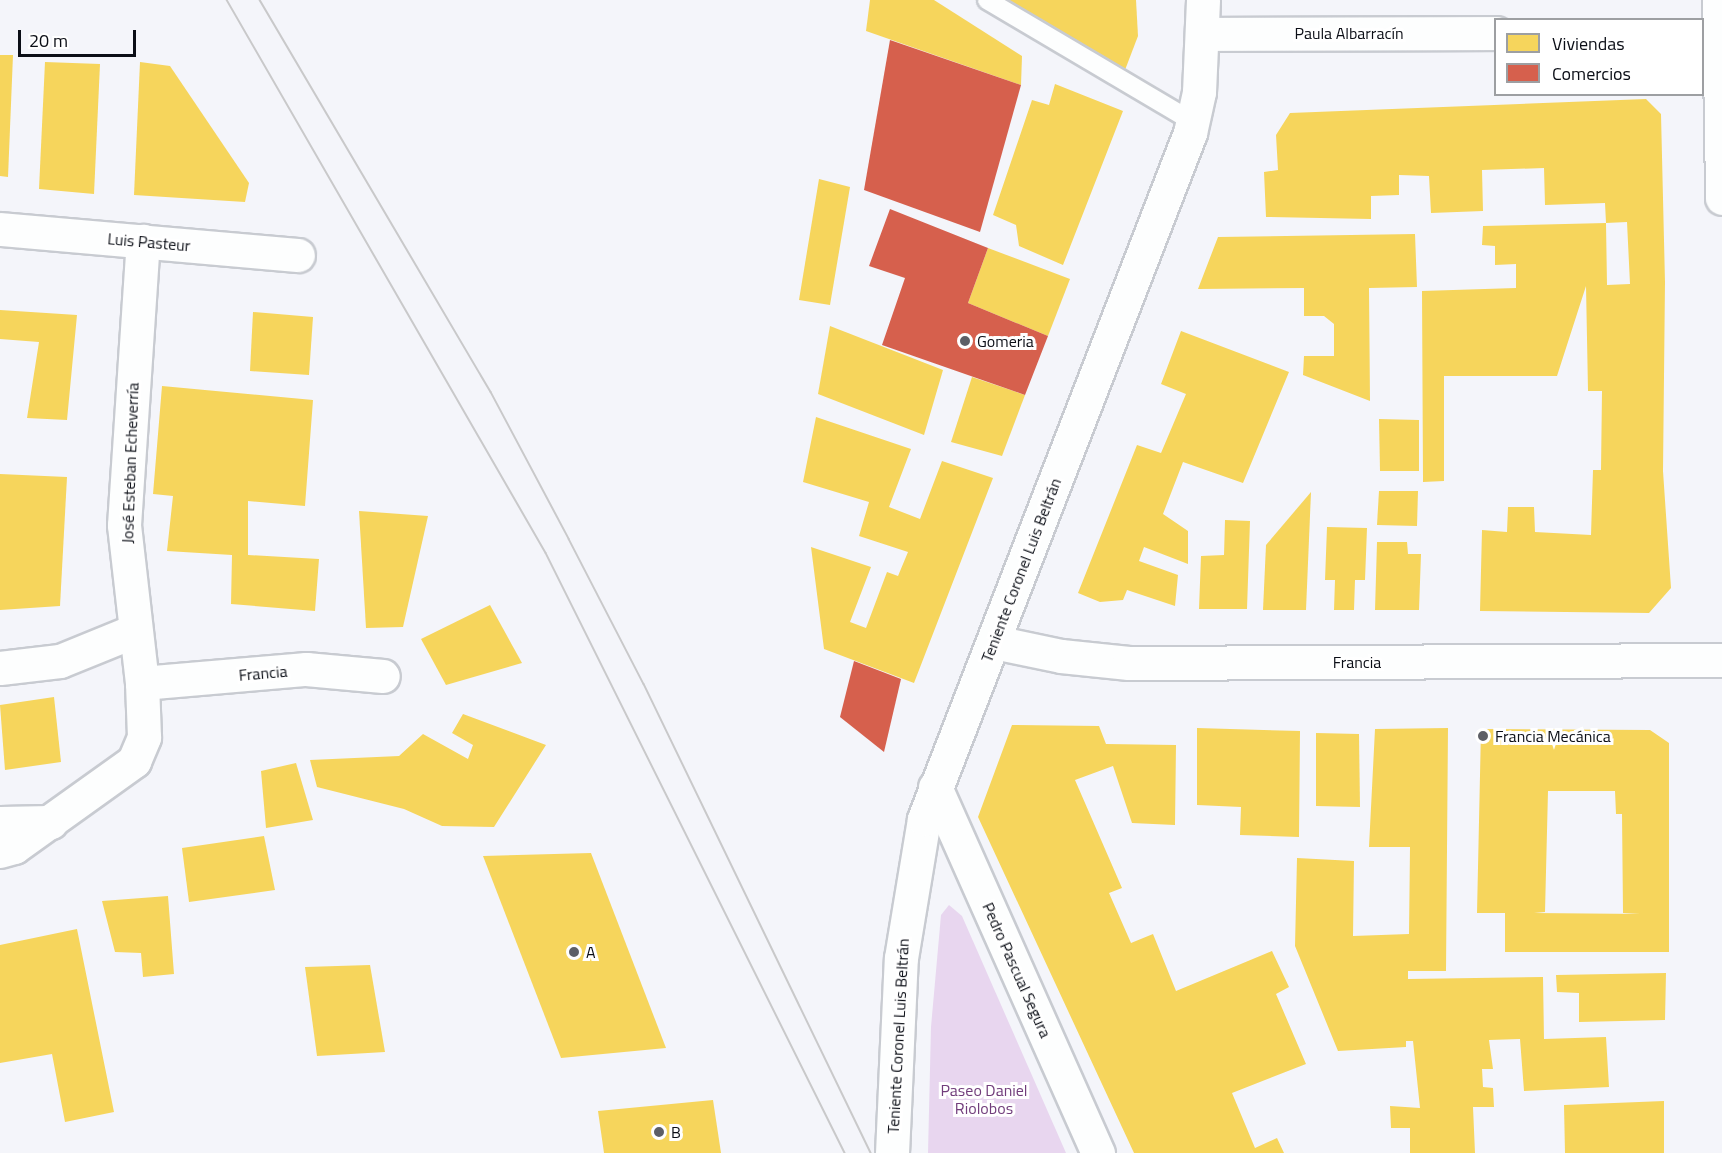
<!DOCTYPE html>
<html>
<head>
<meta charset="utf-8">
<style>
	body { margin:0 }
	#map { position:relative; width:1722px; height:1153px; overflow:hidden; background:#f4f5fa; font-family:"Titillium Web",sans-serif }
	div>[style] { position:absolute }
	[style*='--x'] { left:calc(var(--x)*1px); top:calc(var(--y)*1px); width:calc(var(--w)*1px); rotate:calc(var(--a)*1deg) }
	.green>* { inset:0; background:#e8d6ef }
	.homes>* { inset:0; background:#f6d55c }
	.shops>* { inset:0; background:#d6604d }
	.roads { filter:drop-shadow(2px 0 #c8cbd1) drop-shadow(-2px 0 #c8cbd1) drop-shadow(0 2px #c8cbd1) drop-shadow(0 -2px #c8cbd1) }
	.service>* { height:18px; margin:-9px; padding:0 9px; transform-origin:9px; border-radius:9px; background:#fdfefe }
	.minor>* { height:33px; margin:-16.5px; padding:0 16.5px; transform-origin:16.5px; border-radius:16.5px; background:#fdfefe }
	.secondary>* { height:33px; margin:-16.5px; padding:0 16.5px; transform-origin:16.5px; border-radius:16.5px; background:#fdfefe }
	.tram>* { height:1.5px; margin:-0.75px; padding:0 0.75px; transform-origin:0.75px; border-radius:0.75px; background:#c9c9ca }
	.dots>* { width:16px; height:16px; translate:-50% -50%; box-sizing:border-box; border:3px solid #fff; border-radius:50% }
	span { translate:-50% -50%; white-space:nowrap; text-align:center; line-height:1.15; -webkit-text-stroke:6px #fff; paint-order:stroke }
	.street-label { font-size:16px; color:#0b0e16 }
	.poi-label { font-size:16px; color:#0b0e16 }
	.left { translate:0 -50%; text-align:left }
	.park-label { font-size:16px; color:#713d7b }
	.legend { position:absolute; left:1494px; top:18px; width:210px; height:78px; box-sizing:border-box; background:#fff; border:2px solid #9d9fa2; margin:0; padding:8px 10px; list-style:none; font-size:18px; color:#0b0e16 }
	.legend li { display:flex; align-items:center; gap:12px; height:30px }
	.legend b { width:30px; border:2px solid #9d9fa2 }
	.scale { position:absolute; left:18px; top:30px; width:118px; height:27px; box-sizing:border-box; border:3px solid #0b0e16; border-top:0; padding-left:8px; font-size:18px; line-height:21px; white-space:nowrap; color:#0b0e16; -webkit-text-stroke:4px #fff; paint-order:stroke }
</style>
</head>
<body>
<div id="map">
	<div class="green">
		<div style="clip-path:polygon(949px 905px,962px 916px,1066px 1153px,928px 1153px,931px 1027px,941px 915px)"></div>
	</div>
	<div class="homes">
		<div style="clip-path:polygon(870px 0,934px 0,1022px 56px,1021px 85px,866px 31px)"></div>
		<div style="clip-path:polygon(1005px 0,1136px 0,1138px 36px,1125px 70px)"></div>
		<div style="clip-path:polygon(0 55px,13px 55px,8px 177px,0 176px)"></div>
		<div style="clip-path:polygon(45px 62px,100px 64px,94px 194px,39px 189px)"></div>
		<div style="clip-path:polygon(140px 62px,170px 66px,249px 183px,245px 202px,134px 195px)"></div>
		<div style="clip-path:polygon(1055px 84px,1123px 111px,1063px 265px,1019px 246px,1016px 225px,993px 215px,1032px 100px,1049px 105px)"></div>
		<div style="clip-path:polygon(evenodd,1646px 99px,1661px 114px,1665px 282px,1663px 471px,1671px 588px,1649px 613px,1480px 611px,1482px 530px,1507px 532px,1508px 507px,1534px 507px,1535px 532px,1591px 535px,1593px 470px,1601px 470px,1602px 391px,1588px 391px,1586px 286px,1557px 376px,1444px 376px,1444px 481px,1423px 482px,1422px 291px,1516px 288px,1516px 264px,1495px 265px,1495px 246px,1482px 245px,1483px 226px,1606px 223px,1605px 203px,1545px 205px,1544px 168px,1482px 170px,1483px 211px,1431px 213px,1429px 176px,1399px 175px,1399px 195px,1371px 196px,1371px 219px,1266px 217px,1264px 172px,1278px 170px,1276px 135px,1290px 113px,1646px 99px,1627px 222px,1630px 284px,1607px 285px,1606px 223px,1627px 222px)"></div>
		<div style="clip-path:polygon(819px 179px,850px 187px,830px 305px,799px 300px)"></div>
		<div style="clip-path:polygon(1415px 234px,1417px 287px,1369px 288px,1370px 401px,1303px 375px,1304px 356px,1334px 356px,1334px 324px,1324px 316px,1304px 316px,1304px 288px,1198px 289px,1218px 237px)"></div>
		<div style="clip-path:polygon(988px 248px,1070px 279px,1048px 336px,968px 303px)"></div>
		<div style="clip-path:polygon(0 310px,77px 315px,67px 420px,27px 418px,39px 342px,0 339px)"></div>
		<div style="clip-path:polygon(253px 312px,313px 317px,309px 375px,250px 371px)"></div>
		<div style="clip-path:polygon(830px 326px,943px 370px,924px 435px,818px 394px)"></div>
		<div style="clip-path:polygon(1181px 331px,1289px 372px,1243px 483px,1183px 462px,1163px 514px,1188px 531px,1188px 564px,1144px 547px,1139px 561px,1178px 575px,1175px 606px,1127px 590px,1123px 600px,1100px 602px,1078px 593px,1137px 445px,1161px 453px,1186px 394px,1161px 384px)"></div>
		<div style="clip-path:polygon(972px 377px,1025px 395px,1002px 456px,951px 442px)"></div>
		<div style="clip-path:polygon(162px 386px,313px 400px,305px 506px,248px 501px,248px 555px,319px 559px,315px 611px,231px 604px,232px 555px,167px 551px,173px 496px,153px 494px)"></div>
		<div style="clip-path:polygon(816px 417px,911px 449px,889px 507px,920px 519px,942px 461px,993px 478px,914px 683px,824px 649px,811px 547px,871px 567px,850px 622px,866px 628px,887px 572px,898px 576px,908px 552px,859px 536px,869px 502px,803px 482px)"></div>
		<div style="clip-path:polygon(1379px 419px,1419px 420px,1419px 471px,1380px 471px)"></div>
		<div style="clip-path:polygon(0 474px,67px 477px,60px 606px,0 610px)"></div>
		<div style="clip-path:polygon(1379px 491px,1418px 491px,1417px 526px,1377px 525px)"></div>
		<div style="clip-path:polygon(1311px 492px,1306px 610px,1263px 610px,1266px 545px)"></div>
		<div style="clip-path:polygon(359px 511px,428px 516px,403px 627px,366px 628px)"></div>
		<div style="clip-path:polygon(1225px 520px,1250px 521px,1247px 609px,1199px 609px,1201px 556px,1224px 555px)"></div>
		<div style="clip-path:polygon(1327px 527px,1367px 528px,1365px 580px,1355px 580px,1354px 610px,1334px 610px,1335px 580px,1325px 580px)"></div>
		<div style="clip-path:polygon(1377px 542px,1407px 542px,1408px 554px,1421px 554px,1419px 610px,1375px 610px)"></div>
		<div style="clip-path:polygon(490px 605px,522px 663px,446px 685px,421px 639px)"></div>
		<div style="clip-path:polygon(54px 697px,61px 762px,5px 770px,0 705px)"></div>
		<div style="clip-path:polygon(463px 714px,546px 745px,494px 827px,442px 826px,404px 809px,317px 787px,310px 760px,399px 756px,423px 734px,468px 759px,473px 745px,452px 733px)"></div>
		<div style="clip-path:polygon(1012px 725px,1099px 726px,1106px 744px,1176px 745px,1175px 825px,1132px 823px,1113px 766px,1075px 780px,1122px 888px,1109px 893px,1131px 943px,1153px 934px,1176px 991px,1272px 951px,1289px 987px,1276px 994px,1306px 1064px,1232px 1093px,1255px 1148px,1277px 1138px,1284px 1153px,1134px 1153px,978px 817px)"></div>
		<div style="clip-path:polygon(1197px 728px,1300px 731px,1299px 837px,1240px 835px,1241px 807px,1197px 805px)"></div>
		<div style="clip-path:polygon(1448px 728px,1446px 971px,1408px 971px,1408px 979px,1543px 977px,1544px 1039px,1606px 1037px,1609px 1087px,1524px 1091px,1520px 1039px,1489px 1040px,1493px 1069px,1482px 1069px,1483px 1087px,1493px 1088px,1494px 1107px,1473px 1107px,1475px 1153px,1410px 1153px,1410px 1128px,1391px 1128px,1390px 1106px,1420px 1108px,1413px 1041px,1406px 1041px,1406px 1047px,1338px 1051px,1295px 946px,1297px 858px,1354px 861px,1353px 936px,1409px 934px,1410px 847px,1369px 847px,1375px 729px)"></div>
		<div style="clip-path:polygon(evenodd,1481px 729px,1650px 730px,1669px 743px,1669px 952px,1505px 952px,1505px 913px,1477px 913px,1481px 729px,1548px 791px,1615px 791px,1616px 814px,1622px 814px,1623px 913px,1640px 914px,1534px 913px,1545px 912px,1548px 791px)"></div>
		<div style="clip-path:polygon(1316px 733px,1359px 734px,1360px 807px,1316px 806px)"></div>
		<div style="clip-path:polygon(296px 763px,313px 820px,266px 828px,261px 771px)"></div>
		<div style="clip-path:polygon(264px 836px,275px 890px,189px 902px,182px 848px)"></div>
		<div style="clip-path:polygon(591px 853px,666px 1048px,561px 1058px,483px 856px)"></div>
		<div style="clip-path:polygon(168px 896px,174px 974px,143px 977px,141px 953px,115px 952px,102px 901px)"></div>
		<div style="clip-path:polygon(77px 929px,114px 1112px,65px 1122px,52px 1054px,0 1063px,0 945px)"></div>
		<div style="clip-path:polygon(370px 965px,385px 1052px,317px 1056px,305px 967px)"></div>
		<div style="clip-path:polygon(1666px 973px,1665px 1020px,1579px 1022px,1579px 993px,1557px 992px,1556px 975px)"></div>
		<div style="clip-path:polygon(713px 1100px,721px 1153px,604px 1153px,598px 1111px)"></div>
		<div style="clip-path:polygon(1664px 1101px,1664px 1153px,1565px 1153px,1564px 1105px)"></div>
	</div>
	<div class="shops">
		<div style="clip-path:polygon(890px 40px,1021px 85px,980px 232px,864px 190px)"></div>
		<div style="clip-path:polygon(890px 209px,988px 248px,968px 303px,1048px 336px,1025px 395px,882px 345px,905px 278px,869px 266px)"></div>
		<div style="clip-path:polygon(854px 661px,901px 679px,884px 752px,840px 717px)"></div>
	</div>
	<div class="roads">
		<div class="service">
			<div style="--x:987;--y:0;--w:239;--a:30.6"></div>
		</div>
		<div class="minor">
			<div style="--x:1719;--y:0;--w:198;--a:89.1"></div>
			<div style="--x:1203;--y:34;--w:293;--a:-0.2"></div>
			<div style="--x:0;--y:229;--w:299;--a:5"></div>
			<div style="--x:994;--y:642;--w:68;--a:11.8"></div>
			<div style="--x:1061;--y:656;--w:68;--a:5.9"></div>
			<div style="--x:1129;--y:663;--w:593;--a:-0.29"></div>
			<div style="--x:0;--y:668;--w:60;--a:-6.7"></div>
			<div style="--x:60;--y:661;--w:80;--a:-22.1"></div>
			<div style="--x:142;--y:683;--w:165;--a:-4.9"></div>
			<div style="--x:306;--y:669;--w:77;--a:5.2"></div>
			<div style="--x:0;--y:823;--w:51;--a:-1.1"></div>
			<div style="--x:0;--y:851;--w:15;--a:-16"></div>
			<div style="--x:14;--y:847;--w:148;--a:-35.6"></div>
			<div style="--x:134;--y:761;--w:26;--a:-67"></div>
			<div style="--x:144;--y:737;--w:54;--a:-92.1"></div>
			<div style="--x:142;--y:683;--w:159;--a:-96.5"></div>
			<div style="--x:124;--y:525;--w:285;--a:-86.2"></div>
		</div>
		<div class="secondary">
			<div style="--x:935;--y:787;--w:401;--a:66"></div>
			<div style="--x:892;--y:1153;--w:195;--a:-87.4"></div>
			<div style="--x:901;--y:958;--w:141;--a:-80.6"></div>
			<div style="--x:924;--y:819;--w:736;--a:-68.81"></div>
			<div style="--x:1190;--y:133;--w:42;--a:-77.6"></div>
			<div style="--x:1199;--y:92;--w:92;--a:-87.5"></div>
		</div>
	</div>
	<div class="tram">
		<div style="--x:227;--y:0;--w:638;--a:60.02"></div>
		<div style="--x:546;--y:553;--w:670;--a:63.51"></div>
		<div style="--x:260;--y:0;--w:455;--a:59.5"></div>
		<div style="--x:491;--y:392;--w:166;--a:62"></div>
		<div style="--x:569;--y:539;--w:163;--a:62.7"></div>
		<div style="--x:644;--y:684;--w:521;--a:64.17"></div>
	</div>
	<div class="dots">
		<div style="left:965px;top:341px;background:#5d5f66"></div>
		<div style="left:1483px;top:736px;background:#5d5f66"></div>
		<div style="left:574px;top:952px;background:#5d5f66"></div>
		<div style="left:659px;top:1132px;background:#5d5f66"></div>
	</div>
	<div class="street-label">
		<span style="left:1349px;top:33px">Paula Albarracín</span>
		<span style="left:149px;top:242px;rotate:5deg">Luis Pasteur</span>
		<span style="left:130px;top:463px;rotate:-88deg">José Esteban Echeverría</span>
		<span style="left:1021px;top:570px;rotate:-69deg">Teniente Coronel Luis Beltrán</span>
		<span style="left:1357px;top:662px">Francia</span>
		<span style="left:263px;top:673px;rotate:-5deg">Francia</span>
		<span style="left:1017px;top:970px;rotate:66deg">Pedro Pascual Segura</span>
		<span style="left:898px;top:1036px;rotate:-87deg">Teniente Coronel Luis Beltrán</span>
	</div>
	<div class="poi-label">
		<span class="left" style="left:977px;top:341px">Gomeria</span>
		<span class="left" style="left:1495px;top:736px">Francia Mecánica</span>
		<span class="left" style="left:586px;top:952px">A</span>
		<span class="left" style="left:671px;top:1132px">B</span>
	</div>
	<div class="park-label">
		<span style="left:984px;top:1099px">Paseo Daniel<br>Riolobos</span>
	</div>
	<ul class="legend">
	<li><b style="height:16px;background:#f6d55c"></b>Viviendas</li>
	<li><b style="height:16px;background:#d6604d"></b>Comercios</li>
	</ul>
	<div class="scale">20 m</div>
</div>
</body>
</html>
